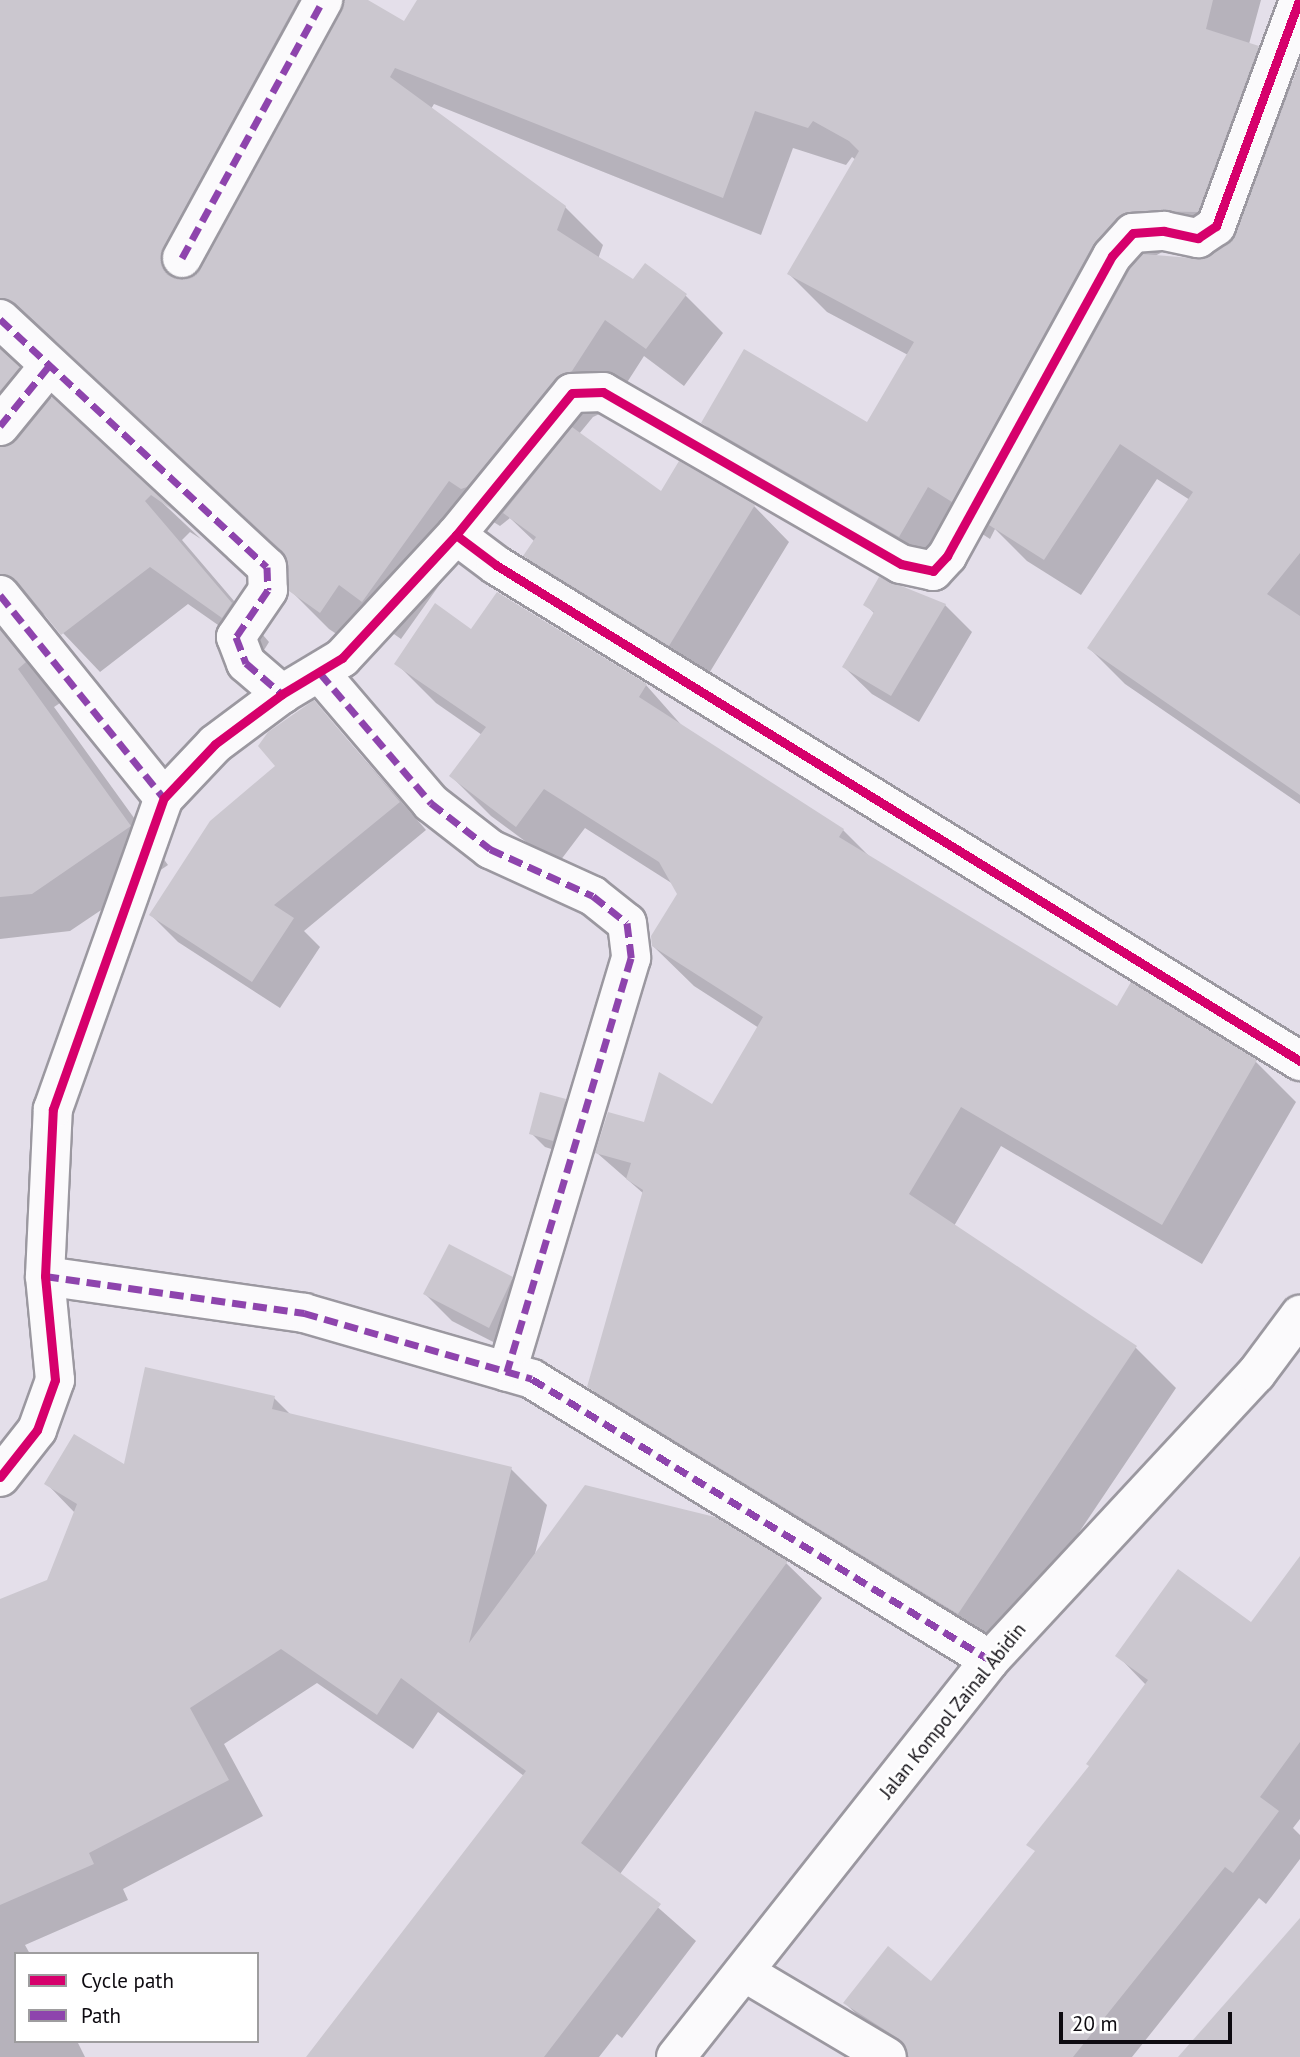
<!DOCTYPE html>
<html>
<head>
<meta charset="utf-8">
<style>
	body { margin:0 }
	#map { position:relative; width:1300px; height:2057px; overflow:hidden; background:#e4dfea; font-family:"PT Sans",sans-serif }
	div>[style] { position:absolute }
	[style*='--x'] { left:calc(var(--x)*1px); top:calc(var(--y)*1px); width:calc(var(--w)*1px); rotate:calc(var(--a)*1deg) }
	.shadow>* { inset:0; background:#0003 }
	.building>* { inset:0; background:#cbc7cf }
	.roads { filter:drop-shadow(2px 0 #9b98a0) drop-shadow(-2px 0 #9b98a0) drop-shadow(0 2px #9b98a0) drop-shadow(0 -2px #9b98a0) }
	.minor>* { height:38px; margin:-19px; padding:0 19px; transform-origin:19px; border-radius:19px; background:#fbfafc }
	.quiet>* { height:7px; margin-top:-3.5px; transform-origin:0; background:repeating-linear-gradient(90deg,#8e44ad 0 14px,transparent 0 21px) }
	.cycleway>* { height:9px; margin:-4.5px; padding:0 4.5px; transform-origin:4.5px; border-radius:4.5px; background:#d6006c }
	span { translate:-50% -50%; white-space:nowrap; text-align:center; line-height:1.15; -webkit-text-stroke:5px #fff; paint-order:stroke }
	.street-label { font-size:19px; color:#0d0a10 }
	.legend { position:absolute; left:14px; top:1952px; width:245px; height:91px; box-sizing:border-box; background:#fff; border:2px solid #9e9d9f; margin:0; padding:9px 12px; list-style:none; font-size:21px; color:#0d0a10 }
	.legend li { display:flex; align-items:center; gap:14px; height:35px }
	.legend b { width:35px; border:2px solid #9e9d9f }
	.scale { position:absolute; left:1059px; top:2012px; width:173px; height:32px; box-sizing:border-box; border:4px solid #0d0a10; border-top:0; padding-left:9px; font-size:21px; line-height:24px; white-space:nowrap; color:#0d0a10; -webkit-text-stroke:5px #fff; paint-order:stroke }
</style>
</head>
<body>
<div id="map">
	<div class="shadow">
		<div style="clip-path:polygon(evenodd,0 0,365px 0,405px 24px,419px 0,1261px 0,1249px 44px,1258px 47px,1294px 83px,1300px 66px,1300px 804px,1125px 684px,1089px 648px,1190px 500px,1157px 479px,1081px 595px,1027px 561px,995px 529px,990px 539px,967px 524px,937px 574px,741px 461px,703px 423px,868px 424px,908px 355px,827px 312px,789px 274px,856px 160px,852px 157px,846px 165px,793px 148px,761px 235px,434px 104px,431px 109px,565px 207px,603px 245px,598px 259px,633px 282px,685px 295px,723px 333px,684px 386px,644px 356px,610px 409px,593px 417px,579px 434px,662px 493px,754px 506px,789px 542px,705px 680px,560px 591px,525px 556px,535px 542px,510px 518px,500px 526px,487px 518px,401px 639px,377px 622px,359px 649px,329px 629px,291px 591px,286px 555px,55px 340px,31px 335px,16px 352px,17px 366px,201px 539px,190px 532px,182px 540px,269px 642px,261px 655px,188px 604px,100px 672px,46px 615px,35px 611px,63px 701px,54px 707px,168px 865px,70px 931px,0 939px,0 0,1170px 248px,1220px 249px,1203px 261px,1153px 257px,1170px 248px)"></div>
		<div style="clip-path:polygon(866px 605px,945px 605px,972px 632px,919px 722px,872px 694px,844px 667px,875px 614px)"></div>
		<div style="clip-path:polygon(472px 631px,646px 685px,684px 728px,843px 830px,874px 861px,1118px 1008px,1131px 985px,1256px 1062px,1296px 1102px,1202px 1264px,1001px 1146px,954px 1226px,1136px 1348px,1176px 1388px,998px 1653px,629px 1427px,589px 1386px,644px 1194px,597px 1153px,645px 1124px,712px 1107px,759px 1028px,694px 986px,653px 946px,679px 894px,673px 884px,585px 828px,557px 865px,491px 816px,451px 776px,482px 735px,436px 703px,396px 663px)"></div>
		<div style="clip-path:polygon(314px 702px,426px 830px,304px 931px,320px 947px,280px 1008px,178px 942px,151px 915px,277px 766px)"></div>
		<div style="clip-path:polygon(565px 1101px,579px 1115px,567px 1154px,545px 1147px,531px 1133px)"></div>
		<div style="clip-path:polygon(511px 1279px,539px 1306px,517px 1354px,452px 1321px,425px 1294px)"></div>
		<div style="clip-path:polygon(274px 1398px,291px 1415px,511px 1469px,547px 1505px,534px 1558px,786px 1563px,822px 1598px,620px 1874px,696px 1941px,622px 2038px,617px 2034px,599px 2057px,308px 2057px,524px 1776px,438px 1712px,413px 1749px,317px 1683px,224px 1744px,263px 1816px,123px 1889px,128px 1900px,25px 1945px,30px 1954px,16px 1954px,16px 2041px,77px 2041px,85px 2057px,0 2057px,0 1601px,48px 1581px,75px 1513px,47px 1484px,126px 1467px)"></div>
		<div style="clip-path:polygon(1300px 1559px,1300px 1819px,1293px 1828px,1300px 1835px,1300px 1859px,1266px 1904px,1259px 1898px,1132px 2057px,907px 2057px,878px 2035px,845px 2003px,931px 1983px,1036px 1852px,1146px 1685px,1117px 1655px,1252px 1625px)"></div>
	</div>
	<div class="building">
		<div style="clip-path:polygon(0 0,298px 0,163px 248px,163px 269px,182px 280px,201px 268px,345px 0,368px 0,404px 21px,417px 0,1213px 0,1206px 29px,1259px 46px,1198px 212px,1132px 211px,1117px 218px,1093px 245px,952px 502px,928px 487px,899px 537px,701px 423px,744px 349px,867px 422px,914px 342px,787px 274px,859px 151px,849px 141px,813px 121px,808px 128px,755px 111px,723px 198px,395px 68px,390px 77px,566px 206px,557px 230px,633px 279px,645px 263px,687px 294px,646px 349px,605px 320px,572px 371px,555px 379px,467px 487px,461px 489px,449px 481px,362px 602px,339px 585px,320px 613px,289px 591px,289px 566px,282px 551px,15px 303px,0 298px)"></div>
		<div style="clip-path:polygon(1300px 61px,1300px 553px,1267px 594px,1300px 616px,1300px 795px,1087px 648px,1193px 492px,1120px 444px,1044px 560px,989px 525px,1130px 269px,1143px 254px,1203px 259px,1236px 234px)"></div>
		<div style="clip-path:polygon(0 349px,20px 367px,0 391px)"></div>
		<div style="clip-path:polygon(52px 397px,177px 513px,151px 495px,145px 501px,232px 603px,222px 618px,150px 567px,61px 635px,17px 581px,0 574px,0 447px,17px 440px)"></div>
		<div style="clip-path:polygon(572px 427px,661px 491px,679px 461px,755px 505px,669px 646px,523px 556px,536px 537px,503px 513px)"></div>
		<div style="clip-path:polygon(879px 577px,946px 604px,891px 696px,842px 667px,874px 612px,863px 605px)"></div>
		<div style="clip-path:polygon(497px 592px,647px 684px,639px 697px,844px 829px,839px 837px,1117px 1006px,1131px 982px,1257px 1060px,1162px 1225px,961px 1107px,909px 1194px,1137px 1346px,958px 1614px,587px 1387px,643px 1190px,626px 1179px,631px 1163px,595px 1153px,608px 1112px,644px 1122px,659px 1072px,712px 1104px,763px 1017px,652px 946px,651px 936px,677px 894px,659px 862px,544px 789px,516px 827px,449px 776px,486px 727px,394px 664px,435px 603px,471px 629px)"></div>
		<div style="clip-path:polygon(0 630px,26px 662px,18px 669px,131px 826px,32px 894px,0 897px)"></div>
		<div style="clip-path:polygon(314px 700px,400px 802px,274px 905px,294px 918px,252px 982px,149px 915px,210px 821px,275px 766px,258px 746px,268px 732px)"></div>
		<div style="clip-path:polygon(540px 1092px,566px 1099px,553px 1141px,529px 1134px)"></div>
		<div style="clip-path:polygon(449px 1244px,513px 1277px,489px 1328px,423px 1294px)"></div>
		<div style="clip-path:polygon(145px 1367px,275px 1396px,272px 1409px,512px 1467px,469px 1643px,585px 1485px,715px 1517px,788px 1561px,581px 1843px,661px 1904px,544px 2057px,306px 2057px,526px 1771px,401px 1678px,377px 1715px,281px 1649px,190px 1708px,229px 1780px,89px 1853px,94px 1864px,0 1905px,0 1599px,47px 1580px,77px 1504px,44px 1484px,74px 1434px,124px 1464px)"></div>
		<div style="clip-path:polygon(1300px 1556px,1300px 1742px,1260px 1797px,1279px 1811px,1233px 1873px,1225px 1867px,1073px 2057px,909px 2057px,899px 2039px,843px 2003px,888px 1946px,931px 1981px,1035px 1851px,1026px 1845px,1089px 1766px,1086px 1764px,1148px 1680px,1115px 1656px,1178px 1569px,1251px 1622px)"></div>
		<div style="clip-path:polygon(1300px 1918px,1300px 2057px,1178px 2057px)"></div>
	</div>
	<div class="roads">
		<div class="minor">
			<div style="--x:182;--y:258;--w:294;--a:-61.3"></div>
			<div style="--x:0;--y:319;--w:364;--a:42.9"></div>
			<div style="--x:267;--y:567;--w:23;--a:88"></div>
			<div style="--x:268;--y:590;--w:57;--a:124.2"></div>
			<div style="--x:236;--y:637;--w:28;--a:69"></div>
			<div style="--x:246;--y:663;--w:48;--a:40.7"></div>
			<div style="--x:0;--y:426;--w:77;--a:-50.8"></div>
			<div style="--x:456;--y:535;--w:183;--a:-50.8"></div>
			<div style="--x:572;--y:393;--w:31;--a:-2"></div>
			<div style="--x:603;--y:392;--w:344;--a:30"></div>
			<div style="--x:901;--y:564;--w:33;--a:12"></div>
			<div style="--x:933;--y:571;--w:21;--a:-47"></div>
			<div style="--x:947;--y:556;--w:342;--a:-61.2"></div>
			<div style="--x:1112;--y:256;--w:31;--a:-48"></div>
			<div style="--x:1133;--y:233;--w:31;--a:-4"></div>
			<div style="--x:1164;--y:231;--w:35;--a:12"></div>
			<div style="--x:1198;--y:238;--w:22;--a:-34"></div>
			<div style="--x:1216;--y:226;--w:241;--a:-69.8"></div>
			<div style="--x:0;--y:595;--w:261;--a:51.1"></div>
			<div style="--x:320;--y:673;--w:171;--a:49.5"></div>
			<div style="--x:431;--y:803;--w:75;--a:37.9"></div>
			<div style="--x:490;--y:849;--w:113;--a:24.5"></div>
			<div style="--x:593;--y:896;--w:43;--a:38.5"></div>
			<div style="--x:627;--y:923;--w:35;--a:83"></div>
			<div style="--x:631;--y:958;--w:432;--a:106.7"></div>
			<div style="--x:45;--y:1276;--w:262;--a:8.1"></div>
			<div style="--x:304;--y:1313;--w:237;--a:16.1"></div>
			<div style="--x:532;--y:1379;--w:537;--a:31.53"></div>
			<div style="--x:0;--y:1477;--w:60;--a:-51.8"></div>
			<div style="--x:37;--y:1430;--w:53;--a:-70.2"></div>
			<div style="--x:55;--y:1380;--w:104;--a:-95.5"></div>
			<div style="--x:45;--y:1276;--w:167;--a:-87.3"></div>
			<div style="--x:53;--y:1109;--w:330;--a:-70.4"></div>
			<div style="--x:164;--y:798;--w:74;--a:-46.6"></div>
			<div style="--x:215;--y:744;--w:84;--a:-36.7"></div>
			<div style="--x:282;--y:694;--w:70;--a:-31"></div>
			<div style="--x:342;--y:658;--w:168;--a:-47.2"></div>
			<div style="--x:456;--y:535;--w:50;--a:36.9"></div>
			<div style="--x:496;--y:565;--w:945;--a:31.67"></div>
			<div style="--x:744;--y:1972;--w:166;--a:30.7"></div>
			<div style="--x:676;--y:2057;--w:506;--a:-51.66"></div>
			<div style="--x:990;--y:1660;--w:391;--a:-47.1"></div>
			<div style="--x:1256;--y:1374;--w:74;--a:-53.3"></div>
		</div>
	</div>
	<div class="quiet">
		<div style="--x:182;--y:258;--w:294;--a:-61.3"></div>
		<div style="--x:0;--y:319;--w:364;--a:42.9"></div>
		<div style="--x:267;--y:567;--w:23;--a:88"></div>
		<div style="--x:268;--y:590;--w:57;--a:124.2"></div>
		<div style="--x:236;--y:637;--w:28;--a:69"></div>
		<div style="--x:246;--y:663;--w:48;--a:40.7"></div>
		<div style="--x:0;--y:426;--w:77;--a:-50.8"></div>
		<div style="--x:0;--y:595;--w:261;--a:51.1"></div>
		<div style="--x:320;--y:673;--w:171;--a:49.5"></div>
		<div style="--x:431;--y:803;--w:75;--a:37.9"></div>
		<div style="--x:490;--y:849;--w:113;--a:24.5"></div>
		<div style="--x:593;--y:896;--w:43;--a:38.5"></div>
		<div style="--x:627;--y:923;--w:35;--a:83"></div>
		<div style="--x:631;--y:958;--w:432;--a:106.7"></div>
		<div style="--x:45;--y:1276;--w:262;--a:8.1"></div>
		<div style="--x:304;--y:1313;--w:237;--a:16.1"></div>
		<div style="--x:532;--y:1379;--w:537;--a:31.53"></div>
	</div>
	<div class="cycleway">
		<div style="--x:456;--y:535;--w:183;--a:-50.8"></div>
		<div style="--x:572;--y:393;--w:31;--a:-2"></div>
		<div style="--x:603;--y:392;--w:344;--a:30"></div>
		<div style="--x:901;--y:564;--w:33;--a:12"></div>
		<div style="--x:933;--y:571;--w:21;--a:-47"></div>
		<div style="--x:947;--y:556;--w:342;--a:-61.2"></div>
		<div style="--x:1112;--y:256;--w:31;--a:-48"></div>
		<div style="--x:1133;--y:233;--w:31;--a:-4"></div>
		<div style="--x:1164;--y:231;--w:35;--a:12"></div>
		<div style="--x:1198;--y:238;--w:22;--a:-34"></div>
		<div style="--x:1216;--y:226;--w:241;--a:-69.8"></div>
		<div style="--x:0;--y:1477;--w:60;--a:-51.8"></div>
		<div style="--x:37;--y:1430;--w:53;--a:-70.2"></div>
		<div style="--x:55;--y:1380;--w:104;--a:-95.5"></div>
		<div style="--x:45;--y:1276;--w:167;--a:-87.3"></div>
		<div style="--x:53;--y:1109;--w:330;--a:-70.4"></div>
		<div style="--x:164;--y:798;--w:74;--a:-46.6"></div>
		<div style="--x:215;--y:744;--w:84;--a:-36.7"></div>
		<div style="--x:282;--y:694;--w:70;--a:-31"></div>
		<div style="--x:342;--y:658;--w:168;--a:-47.2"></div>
		<div style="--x:456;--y:535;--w:50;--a:36.9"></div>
		<div style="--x:496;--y:565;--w:945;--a:31.67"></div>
	</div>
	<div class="street-label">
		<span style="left:953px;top:1711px;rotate:-51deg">Jalan Kompol Zainal Abidin</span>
	</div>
	<ul class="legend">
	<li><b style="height:9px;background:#d6006c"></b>Cycle path</li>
	<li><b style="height:9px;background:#8e44ad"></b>Path</li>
	</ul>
	<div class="scale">20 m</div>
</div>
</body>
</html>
